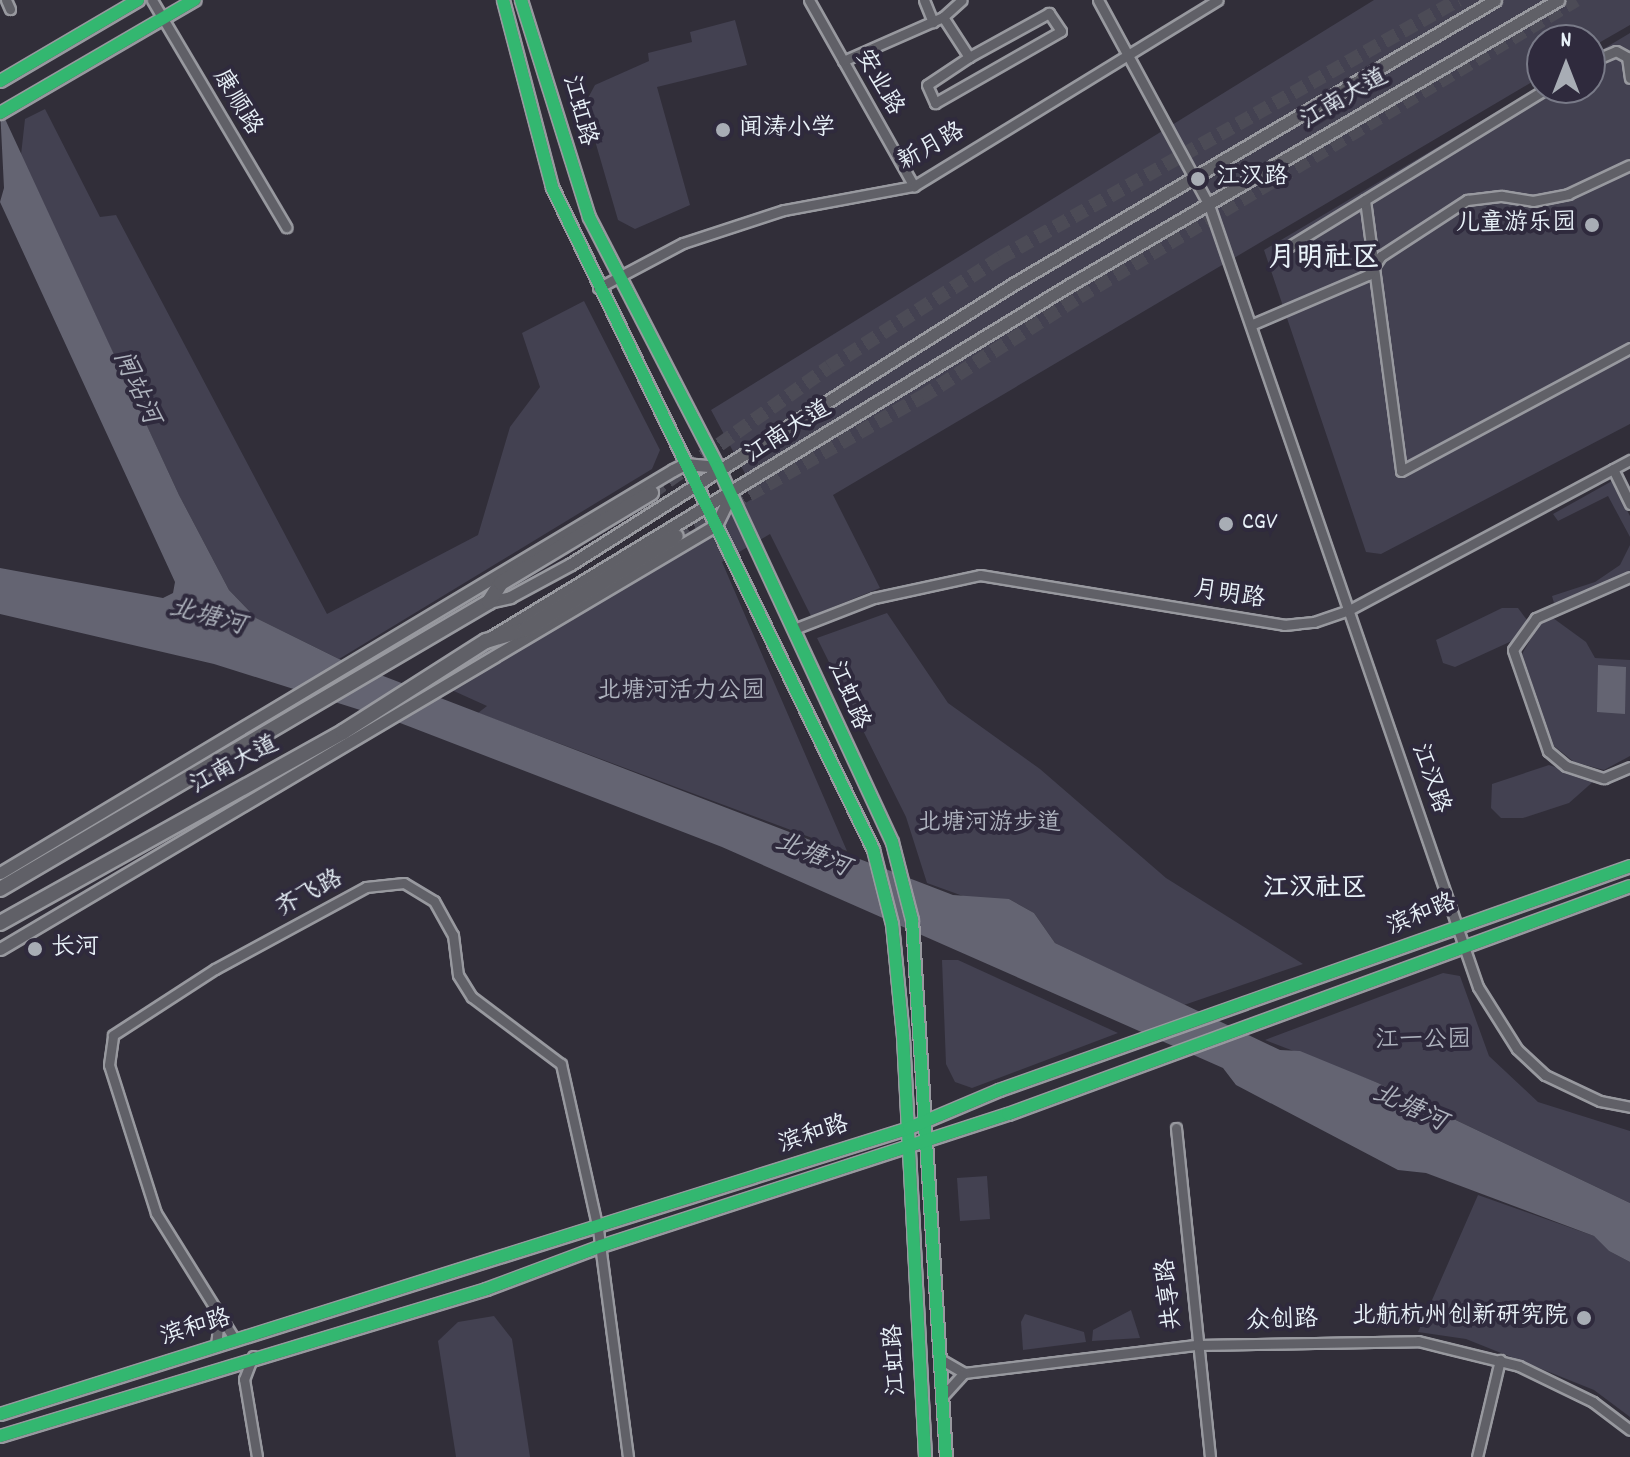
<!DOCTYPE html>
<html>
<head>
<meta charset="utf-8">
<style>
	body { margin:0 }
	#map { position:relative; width:1630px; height:1457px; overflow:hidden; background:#312e39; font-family:Dekko,"LXGW WenKai TC",sans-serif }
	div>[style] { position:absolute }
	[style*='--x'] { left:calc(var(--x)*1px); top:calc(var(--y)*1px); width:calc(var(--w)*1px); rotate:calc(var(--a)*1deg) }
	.green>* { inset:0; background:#434151 }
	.water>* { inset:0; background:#646472 }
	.highway-tunnel>* { height:14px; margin-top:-7px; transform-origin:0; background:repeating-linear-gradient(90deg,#4c4b56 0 14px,transparent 0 21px) }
	.roads { filter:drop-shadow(2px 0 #98999f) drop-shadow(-2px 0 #98999f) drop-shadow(0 2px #98999f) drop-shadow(0 -2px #98999f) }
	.minor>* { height:9px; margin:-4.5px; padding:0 4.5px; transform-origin:4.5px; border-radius:4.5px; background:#606067 }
	.major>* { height:11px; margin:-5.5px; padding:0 5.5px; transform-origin:5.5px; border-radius:5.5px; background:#606067 }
	.highway>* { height:14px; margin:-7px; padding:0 7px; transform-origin:7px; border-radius:7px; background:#606067 }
	.cycleway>* { height:12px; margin:-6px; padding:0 6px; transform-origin:6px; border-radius:6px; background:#33b770 }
	.dots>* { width:22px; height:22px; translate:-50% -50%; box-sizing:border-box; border:4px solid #2f2a3d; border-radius:50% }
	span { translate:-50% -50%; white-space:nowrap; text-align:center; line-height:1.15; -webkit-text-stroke:8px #2f2a3d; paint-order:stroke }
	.street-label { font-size:24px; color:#e8f1f8 }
	.poi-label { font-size:24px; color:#e8f1f8 }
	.left { translate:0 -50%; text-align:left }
	.right { translate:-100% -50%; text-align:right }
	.park-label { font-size:24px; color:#afb4bf }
	.water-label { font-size:26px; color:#afb4be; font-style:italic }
	.neighbourhood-label { font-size:26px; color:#e8f1f8; font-weight:700 }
	.quarter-label { font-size:28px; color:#e8f1f8; font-weight:700 }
	.north { position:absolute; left:1526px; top:24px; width:80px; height:80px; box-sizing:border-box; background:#2f2a3d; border:2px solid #797a88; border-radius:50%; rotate:0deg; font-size:22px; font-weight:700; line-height:32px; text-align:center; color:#e8f1f8 }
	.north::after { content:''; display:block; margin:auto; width:28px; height:36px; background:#a8adb5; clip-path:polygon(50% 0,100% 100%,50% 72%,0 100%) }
</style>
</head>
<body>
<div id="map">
	<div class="green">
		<div style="clip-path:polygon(1374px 0,1630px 0,1630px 25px,1590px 48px,1590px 40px,1542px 40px,1542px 76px,833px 495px,880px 588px,811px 616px,770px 534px,722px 562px,847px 851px,478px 713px,487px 706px,445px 687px,757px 496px,711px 410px)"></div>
		<div style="clip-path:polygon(735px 20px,747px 65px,657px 87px,690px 205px,635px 229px,618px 220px,589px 120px,588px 98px,595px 85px,649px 61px,648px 53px,692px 42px,690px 32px)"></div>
		<div style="clip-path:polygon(1630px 33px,1630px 424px,1381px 554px,1366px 552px,1264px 250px,1542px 85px,1590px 88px,1590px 57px)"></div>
		<div style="clip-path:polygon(45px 109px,100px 217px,116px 215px,327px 614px,478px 535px,510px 427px,540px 387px,522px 333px,584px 301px,660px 450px,652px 469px,339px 659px,256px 618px,229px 590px,179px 495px,21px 155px,25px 119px)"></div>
		<div style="clip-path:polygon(1612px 481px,1630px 516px,1630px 537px,1608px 496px,1558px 521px,1553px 514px)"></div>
		<div style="clip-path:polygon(1630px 545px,1630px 572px,1554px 603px,1552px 596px,1595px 582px,1620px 565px)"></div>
		<div style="clip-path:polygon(1502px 608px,1518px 608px,1527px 620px,1514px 640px,1455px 667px,1443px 663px,1436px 640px)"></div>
		<div style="clip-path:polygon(887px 613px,948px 703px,1040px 769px,1166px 878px,1303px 964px,1184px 1005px,1055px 943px,1034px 913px,1009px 899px,974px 900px,927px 883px,906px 817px,817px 638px)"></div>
		<div style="clip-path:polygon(1553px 618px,1586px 642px,1595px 658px,1630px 660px,1630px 756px,1604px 770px,1574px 762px,1554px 746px,1522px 654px,1540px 623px)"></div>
		<div style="clip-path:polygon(1549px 765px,1595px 780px,1569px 803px,1523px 818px,1501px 818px,1491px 808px,1492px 784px)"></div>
		<div style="clip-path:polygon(942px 960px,958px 960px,1118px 1033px,972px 1088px,955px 1082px,946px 1064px)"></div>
		<div style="clip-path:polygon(1443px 973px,1460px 976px,1489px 1056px,1538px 1102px,1630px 1131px,1630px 1203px,1378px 1083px,1265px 1040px)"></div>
		<div style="clip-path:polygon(987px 1176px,990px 1219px,960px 1221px,957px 1178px)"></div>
		<div style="clip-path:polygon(1478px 1195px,1594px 1236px,1609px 1251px,1630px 1262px,1630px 1417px,1594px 1390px,1466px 1339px,1418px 1332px)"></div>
		<div style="clip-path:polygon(1131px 1310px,1140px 1338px,1092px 1341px,1093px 1330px)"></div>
		<div style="clip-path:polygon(1025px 1314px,1084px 1332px,1086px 1342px,1023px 1350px,1021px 1322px)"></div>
		<div style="clip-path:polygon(494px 1316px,512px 1339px,530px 1457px,456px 1457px,438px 1341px,458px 1322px)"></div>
	</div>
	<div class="water">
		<div style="clip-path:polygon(0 108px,179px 495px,229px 590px,256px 618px,339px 659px,953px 895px,1009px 899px,1034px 913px,1055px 943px,1280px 1050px,1300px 1051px,1378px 1083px,1630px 1203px,1630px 1262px,1609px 1251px,1594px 1236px,1426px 1173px,1398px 1170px,1236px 1085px,1223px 1068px,722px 847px,395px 721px,214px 664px,0 614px,0 568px,163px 598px,173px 593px,175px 582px,0 202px,4px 188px)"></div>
		<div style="clip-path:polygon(1598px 665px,1626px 667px,1625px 714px,1597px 712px)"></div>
	</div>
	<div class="highway-tunnel">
		<div style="--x:651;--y:493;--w:218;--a:-35.3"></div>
		<div style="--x:829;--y:367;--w:203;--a:-32.5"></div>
		<div style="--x:1000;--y:258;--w:526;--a:-29.39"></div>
		<div style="--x:676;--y:536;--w:283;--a:-29.5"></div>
		<div style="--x:922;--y:397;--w:186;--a:-32.5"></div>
		<div style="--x:1079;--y:297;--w:579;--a:-30.86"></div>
	</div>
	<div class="roads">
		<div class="minor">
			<div style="--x:6;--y:0;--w:10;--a:66"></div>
			<div style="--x:152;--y:0;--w:264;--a:59.4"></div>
			<div style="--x:809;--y:0;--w:214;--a:60.6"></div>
			<div style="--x:924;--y:0;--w:24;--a:68"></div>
			<div style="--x:1098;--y:0;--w:233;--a:61.6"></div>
			<div style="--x:1209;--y:205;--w:827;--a:71.02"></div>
			<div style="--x:1478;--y:987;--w:73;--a:57.8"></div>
			<div style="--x:1517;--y:1049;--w:38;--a:43"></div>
			<div style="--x:1545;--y:1075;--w:61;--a:25.3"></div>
			<div style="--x:1600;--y:1101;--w:31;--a:11"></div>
			<div style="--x:943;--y:17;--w:48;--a:57"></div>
			<div style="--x:969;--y:57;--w:50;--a:146.3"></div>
			<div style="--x:927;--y:85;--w:20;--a:66"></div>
			<div style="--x:935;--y:103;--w:145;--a:-29.7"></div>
			<div style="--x:1061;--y:31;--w:22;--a:-124"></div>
			<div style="--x:1049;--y:13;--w:91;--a:151.2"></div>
			<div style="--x:843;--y:61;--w:109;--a:-23.7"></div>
			<div style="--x:943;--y:17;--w:25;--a:-42"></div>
			<div style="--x:1590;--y:62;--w:28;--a:-23"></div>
			<div style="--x:1616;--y:51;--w:13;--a:29"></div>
			<div style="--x:1627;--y:57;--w:21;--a:82"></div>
			<div style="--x:1365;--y:200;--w:273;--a:82.4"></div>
			<div style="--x:1401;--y:471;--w:260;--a:-28.2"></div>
			<div style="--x:1280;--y:252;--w:314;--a:-31.5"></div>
			<div style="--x:598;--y:288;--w:96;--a:-27.9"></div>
			<div style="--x:683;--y:243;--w:106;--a:-18.1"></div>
			<div style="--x:784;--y:210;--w:132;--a:-10.5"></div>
			<div style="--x:914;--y:186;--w:356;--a:-31.5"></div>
			<div style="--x:1253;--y:324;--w:125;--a:-23.1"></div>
			<div style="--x:1368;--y:275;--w:23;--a:-56"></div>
			<div style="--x:1381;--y:256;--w:103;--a:-33.1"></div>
			<div style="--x:1467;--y:200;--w:35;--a:-7"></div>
			<div style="--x:1502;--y:196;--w:31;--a:9"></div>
			<div style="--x:1533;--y:201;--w:36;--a:-11"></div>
			<div style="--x:1568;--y:194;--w:68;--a:-25.1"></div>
			<div style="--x:1613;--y:469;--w:39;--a:64"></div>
			<div style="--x:1630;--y:577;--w:103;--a:156.4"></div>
			<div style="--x:1536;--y:618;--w:39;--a:126"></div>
			<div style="--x:1513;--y:650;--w:107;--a:70.9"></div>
			<div style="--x:1548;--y:751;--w:23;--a:40"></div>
			<div style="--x:1566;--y:766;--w:40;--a:18"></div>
			<div style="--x:1604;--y:778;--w:28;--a:-23"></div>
			<div style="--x:794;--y:629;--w:86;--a:-21.2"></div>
			<div style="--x:874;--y:598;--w:108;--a:-12.2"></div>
			<div style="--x:980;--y:575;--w:308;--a:9.3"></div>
			<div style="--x:1284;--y:625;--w:30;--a:-6"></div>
			<div style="--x:1314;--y:622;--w:37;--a:-19"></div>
			<div style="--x:1349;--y:610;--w:319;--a:-28.1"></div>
			<div style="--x:1176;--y:1128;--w:331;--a:84.1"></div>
			<div style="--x:235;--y:1340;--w:150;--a:-121.9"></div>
			<div style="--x:156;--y:1213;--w:155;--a:-107.6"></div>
			<div style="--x:109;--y:1065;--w:30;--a:-82"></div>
			<div style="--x:113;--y:1035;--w:121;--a:-32.9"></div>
			<div style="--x:215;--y:969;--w:172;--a:-28.5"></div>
			<div style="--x:366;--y:887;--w:38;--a:-6"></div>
			<div style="--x:404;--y:883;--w:35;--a:31"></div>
			<div style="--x:434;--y:901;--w:39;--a:61"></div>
			<div style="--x:453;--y:935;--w:40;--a:82.9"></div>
			<div style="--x:458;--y:975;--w:26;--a:58"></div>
			<div style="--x:472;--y:997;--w:111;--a:37"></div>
			<div style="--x:561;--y:1064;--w:169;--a:77.4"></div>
			<div style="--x:598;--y:1229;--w:230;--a:82.5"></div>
			<div style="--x:216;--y:1346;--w:27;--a:-84"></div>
			<div style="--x:253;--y:1356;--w:25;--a:111"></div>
			<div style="--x:244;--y:1379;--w:79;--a:80.5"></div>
			<div style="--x:940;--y:1359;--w:28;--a:30"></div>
			<div style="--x:964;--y:1373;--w:235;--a:-6.9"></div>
			<div style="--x:1197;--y:1345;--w:221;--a:-1"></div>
			<div style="--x:1418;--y:1341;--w:104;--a:13.9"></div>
			<div style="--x:1519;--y:1366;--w:82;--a:25.9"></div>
			<div style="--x:1593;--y:1402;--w:46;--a:37.1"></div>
			<div style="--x:943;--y:1396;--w:31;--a:-48"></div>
			<div style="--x:1477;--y:1457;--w:100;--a:-76.7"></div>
		</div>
		<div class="major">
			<div style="--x:503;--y:0;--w:193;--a:75.3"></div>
			<div style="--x:552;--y:187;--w:736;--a:64.13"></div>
			<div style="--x:873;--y:849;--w:77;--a:75.8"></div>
			<div style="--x:892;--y:924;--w:114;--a:84.4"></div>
			<div style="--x:903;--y:1037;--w:421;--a:87"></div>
			<div style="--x:521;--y:0;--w:227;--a:72.6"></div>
			<div style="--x:589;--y:217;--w:281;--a:62.7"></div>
			<div style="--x:718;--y:467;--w:413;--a:65.1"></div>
			<div style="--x:892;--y:842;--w:81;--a:75.6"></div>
			<div style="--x:912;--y:920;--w:538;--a:86.38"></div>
			<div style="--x:0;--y:81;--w:160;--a:-30.4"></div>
			<div style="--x:0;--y:113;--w:225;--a:-30.2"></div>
			<div style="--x:489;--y:602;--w:22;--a:-13"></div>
			<div style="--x:510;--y:597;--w:69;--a:-28.4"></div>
			<div style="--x:571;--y:564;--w:525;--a:-32.33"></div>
			<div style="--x:1015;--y:283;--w:557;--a:-30.52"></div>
			<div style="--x:493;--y:636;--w:677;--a:-31.34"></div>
			<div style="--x:1071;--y:284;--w:564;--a:-30.25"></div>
			<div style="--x:0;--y:873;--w:784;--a:-30.91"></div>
			<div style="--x:673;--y:470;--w:13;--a:-27"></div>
			<div style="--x:685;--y:464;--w:33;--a:5"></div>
			<div style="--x:0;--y:949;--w:832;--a:-30.63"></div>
			<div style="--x:716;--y:525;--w:32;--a:-64"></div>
			<div style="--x:0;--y:1414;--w:953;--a:-17.47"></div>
			<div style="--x:909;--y:1128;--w:98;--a:-22.9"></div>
			<div style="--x:999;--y:1090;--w:670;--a:-19.54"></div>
			<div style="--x:0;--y:1436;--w:508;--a:-16.83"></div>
			<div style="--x:486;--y:1289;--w:123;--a:-20.5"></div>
			<div style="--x:601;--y:1246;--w:428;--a:-18"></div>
			<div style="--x:1008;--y:1114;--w:662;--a:-20.13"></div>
		</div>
		<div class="highway">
			<div style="--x:0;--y:889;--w:567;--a:-30.41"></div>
			<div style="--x:489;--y:602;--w:22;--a:-58"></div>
			<div style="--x:501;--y:583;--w:175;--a:-31"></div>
			<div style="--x:0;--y:923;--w:393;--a:-29.1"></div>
			<div style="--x:343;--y:732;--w:169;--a:-32.5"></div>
			<div style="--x:486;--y:641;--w:42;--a:-16.7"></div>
			<div style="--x:526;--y:629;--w:176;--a:-31.8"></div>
		</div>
	</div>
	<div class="cycleway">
		<div style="--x:503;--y:0;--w:193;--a:75.3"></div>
		<div style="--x:552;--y:187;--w:736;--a:64.13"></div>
		<div style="--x:873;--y:849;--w:77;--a:75.8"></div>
		<div style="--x:892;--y:924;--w:114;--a:84.4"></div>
		<div style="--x:903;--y:1037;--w:421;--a:87"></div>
		<div style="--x:521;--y:0;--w:227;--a:72.6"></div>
		<div style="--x:589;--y:217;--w:281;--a:62.7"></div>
		<div style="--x:718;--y:467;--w:413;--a:65.1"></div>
		<div style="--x:892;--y:842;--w:81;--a:75.6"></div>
		<div style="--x:912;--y:920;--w:538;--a:86.38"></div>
		<div style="--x:0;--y:81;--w:160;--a:-30.4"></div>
		<div style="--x:0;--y:113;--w:225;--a:-30.2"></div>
		<div style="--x:0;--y:1414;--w:953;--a:-17.47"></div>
		<div style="--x:909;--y:1128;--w:98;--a:-22.9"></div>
		<div style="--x:999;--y:1090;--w:670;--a:-19.54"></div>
		<div style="--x:0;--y:1436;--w:508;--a:-16.83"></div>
		<div style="--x:486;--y:1289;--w:123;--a:-20.5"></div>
		<div style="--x:601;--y:1246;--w:428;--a:-18"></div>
		<div style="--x:1008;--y:1114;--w:662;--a:-20.13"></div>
	</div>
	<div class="dots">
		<div style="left:723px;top:130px;background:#a8adb5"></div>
		<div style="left:1198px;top:179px;background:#a8adb5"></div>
		<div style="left:1592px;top:225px;background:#a8adb5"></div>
		<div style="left:1226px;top:524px;background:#a8adb5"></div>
		<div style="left:35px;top:949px;background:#a8adb5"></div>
		<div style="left:1584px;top:1318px;background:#a8adb5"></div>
	</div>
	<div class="street-label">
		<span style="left:878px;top:83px;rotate:60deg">安业路</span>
		<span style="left:1345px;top:100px;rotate:-30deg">江南大道</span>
		<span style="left:236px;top:103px;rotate:59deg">康顺路</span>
		<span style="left:578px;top:111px;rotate:75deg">江虹路</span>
		<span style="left:932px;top:148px;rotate:-29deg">新月路</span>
		<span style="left:789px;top:433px;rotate:-32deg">江南大道</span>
		<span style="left:1229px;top:596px;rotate:9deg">月明路</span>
		<span style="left:847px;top:696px;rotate:67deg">江虹路</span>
		<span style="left:235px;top:766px;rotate:-28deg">江南大道</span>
		<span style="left:1429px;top:779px;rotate:71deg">江汉路</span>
		<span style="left:310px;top:895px;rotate:-28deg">齐飞路</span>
		<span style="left:1422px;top:916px;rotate:-22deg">滨和路</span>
		<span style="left:814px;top:1136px;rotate:-18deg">滨和路</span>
		<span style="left:1171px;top:1294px;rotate:-96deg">共享路</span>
		<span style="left:1282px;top:1322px;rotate:-2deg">众创路</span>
		<span style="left:196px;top:1329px;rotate:-17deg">滨和路</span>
		<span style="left:897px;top:1360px;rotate:-93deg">江虹路</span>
	</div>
	<div class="poi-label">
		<span class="left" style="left:739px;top:130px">闻涛小学</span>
		<span class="left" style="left:1216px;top:179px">江汉路</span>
		<span class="right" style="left:1576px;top:225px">儿童游乐园</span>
		<span class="left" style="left:1242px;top:524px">CGV</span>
		<span class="left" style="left:51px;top:949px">长河</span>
		<span class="right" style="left:1568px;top:1318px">北航杭州创新研究院</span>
	</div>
	<div class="park-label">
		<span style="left:681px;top:693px">北塘河活力公园</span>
		<span style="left:989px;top:825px">北塘河游步道</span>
		<span style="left:1423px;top:1042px">江一公园</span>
	</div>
	<div class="water-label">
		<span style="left:135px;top:388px;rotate:65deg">闸站河</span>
		<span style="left:207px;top:618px;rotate:15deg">北塘河</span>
		<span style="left:812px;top:856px;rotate:22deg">北塘河</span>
		<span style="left:1409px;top:1109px;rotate:25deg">北塘河</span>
	</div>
	<div class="neighbourhood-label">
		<span style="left:1315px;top:890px">江汉社区</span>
	</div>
	<div class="quarter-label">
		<span style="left:1324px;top:260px">月明社区</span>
	</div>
	<div class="north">N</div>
</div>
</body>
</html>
